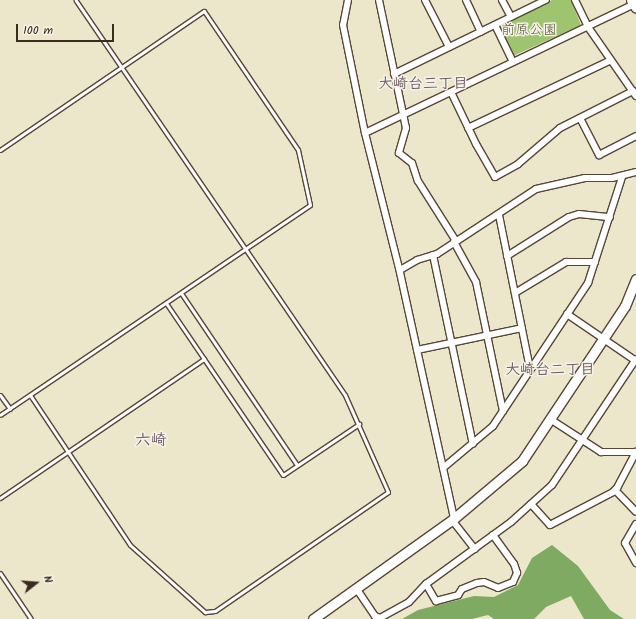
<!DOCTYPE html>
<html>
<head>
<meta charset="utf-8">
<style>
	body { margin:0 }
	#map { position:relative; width:636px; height:619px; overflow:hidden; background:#ece7cb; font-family:Kalam,"Klee One",sans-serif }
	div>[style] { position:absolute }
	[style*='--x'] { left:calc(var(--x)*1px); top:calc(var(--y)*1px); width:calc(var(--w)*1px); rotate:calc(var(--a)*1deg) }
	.green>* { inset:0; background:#9ec46f }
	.forest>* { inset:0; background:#7eaa62 }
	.roads { filter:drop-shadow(1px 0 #564638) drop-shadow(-1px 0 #564638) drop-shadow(0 1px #564638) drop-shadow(0 -1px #564638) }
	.lane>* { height:3px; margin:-1.5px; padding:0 1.5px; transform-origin:1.5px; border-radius:1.5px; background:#fff }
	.street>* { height:6px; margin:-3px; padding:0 3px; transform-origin:3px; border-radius:3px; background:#fff }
	.secondary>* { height:9px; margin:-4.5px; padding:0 4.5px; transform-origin:4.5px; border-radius:4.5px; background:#fff }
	span { translate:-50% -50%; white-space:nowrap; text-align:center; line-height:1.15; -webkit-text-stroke:3px #f7f3e8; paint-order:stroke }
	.park-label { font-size:14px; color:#595836 }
	.neighbourhood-label { font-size:15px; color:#6e5c65; font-weight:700 }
	.quarter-label { font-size:16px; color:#6e5c65; font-weight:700 }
	.north { position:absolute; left:16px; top:563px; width:40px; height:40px; -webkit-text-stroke:3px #f7f3e8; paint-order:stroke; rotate:73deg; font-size:11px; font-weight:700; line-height:16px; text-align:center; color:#3b2a1e }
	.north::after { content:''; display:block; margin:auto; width:14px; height:18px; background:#3b2a1e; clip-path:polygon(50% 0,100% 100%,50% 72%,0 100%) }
	.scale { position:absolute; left:16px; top:24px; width:98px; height:18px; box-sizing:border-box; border:2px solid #3b2a1e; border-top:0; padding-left:5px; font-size:12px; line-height:14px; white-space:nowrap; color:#3b2a1e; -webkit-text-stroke:3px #f7f3e8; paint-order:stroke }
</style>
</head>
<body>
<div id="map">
	<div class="green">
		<div style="clip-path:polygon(552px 0,571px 0,581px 25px,513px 56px,499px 29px,502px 23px)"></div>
	</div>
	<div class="forest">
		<div style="clip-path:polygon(552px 545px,578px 566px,610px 610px,624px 619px,584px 619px,571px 596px,546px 607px,534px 619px,494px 619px,488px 615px,472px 619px,402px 619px,418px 610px,474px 596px,494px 597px,518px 585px,532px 558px)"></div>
	</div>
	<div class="roads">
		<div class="lane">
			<div style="--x:0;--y:150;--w:247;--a:-34.3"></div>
			<div style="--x:204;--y:11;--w:168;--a:55.9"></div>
			<div style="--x:298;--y:150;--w:56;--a:77.7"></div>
			<div style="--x:310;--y:205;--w:374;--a:145.9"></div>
			<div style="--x:181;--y:293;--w:207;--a:56"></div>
			<div style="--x:166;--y:303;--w:208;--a:55.8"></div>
			<div style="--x:283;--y:475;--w:92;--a:-33.9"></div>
			<div style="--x:0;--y:395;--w:17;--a:54"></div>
			<div style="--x:30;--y:395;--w:180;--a:56.3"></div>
			<div style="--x:130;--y:545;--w:101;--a:41.8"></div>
			<div style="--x:205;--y:612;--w:10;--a:-6"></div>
			<div style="--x:215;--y:611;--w:210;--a:-34.5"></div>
			<div style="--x:388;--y:492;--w:106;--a:-113.9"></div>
			<div style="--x:345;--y:395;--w:478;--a:-124.3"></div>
			<div style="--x:0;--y:498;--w:247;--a:-34.3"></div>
			<div style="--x:0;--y:573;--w:55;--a:56"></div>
		</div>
		<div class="street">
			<div style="--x:348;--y:0;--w:25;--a:101"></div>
			<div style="--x:343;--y:25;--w:110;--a:78.5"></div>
			<div style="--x:365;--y:133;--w:139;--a:75.9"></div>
			<div style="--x:399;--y:268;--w:257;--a:77.6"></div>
			<div style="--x:379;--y:0;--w:131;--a:78.1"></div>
			<div style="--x:406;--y:128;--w:26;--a:106"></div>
			<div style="--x:399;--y:153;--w:16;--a:38"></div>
			<div style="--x:412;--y:163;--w:19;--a:72"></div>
			<div style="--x:418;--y:181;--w:71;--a:57.7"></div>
			<div style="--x:425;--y:0;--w:53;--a:62.9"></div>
			<div style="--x:466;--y:0;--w:35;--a:65"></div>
			<div style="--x:502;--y:0;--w:19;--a:62"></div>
			<div style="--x:575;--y:0;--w:30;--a:64"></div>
			<div style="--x:588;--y:27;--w:84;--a:55.2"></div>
			<div style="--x:495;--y:25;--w:41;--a:64.1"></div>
			<div style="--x:394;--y:74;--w:169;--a:-26"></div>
			<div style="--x:451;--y:92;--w:58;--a:64.3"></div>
			<div style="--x:476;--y:144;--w:38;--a:60"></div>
			<div style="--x:495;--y:177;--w:26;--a:-29"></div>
			<div style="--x:518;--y:164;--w:55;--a:-40.6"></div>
			<div style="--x:560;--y:128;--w:82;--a:-26.9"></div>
			<div style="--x:580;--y:118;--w:42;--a:62.8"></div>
			<div style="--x:599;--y:155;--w:42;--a:-27.2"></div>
			<div style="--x:468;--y:128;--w:158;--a:-25.4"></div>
			<div style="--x:365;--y:133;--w:301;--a:-25.6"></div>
			<div style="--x:499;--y:215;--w:157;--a:78.6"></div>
			<div style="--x:454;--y:242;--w:46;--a:61.2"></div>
			<div style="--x:476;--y:282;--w:132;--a:78.2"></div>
			<div style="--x:433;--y:255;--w:193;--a:78.1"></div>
			<div style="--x:507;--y:256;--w:73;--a:-32.2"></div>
			<div style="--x:569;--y:217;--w:10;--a:-17"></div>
			<div style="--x:579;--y:214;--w:31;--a:6"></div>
			<div style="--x:400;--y:270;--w:20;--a:-30"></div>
			<div style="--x:417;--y:260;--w:21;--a:-17"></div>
			<div style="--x:437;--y:254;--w:118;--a:-33.3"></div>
			<div style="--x:536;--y:189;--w:50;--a:-12.7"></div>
			<div style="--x:585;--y:178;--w:27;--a:0"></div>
			<div style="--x:612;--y:178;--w:25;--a:-14"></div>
			<div style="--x:515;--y:293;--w:60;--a:-31.3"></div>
			<div style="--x:566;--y:262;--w:29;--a:0"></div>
			<div style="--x:567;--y:314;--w:83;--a:34.3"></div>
			<div style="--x:417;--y:350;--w:107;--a:-11.8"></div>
			<div style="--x:550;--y:419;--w:61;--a:32.9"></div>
			<div style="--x:601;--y:452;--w:35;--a:0"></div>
			<div style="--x:443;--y:468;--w:65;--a:-40"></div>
			<div style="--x:493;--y:426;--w:172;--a:-56.4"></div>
			<div style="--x:588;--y:283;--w:111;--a:-72.2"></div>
			<div style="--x:615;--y:490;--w:30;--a:46"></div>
			<div style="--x:531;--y:504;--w:28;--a:48"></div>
			<div style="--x:550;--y:525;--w:71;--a:-27.6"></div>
			<div style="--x:613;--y:492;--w:6;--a:-45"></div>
			<div style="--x:617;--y:488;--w:41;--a:-62.2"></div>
			<div style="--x:452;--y:520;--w:37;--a:52"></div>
			<div style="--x:636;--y:524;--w:22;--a:120"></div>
			<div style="--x:625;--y:543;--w:23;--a:61"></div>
			<div style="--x:426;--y:584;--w:20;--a:60"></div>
			<div style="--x:436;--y:601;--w:23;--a:-15"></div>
			<div style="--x:458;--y:595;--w:7;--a:-56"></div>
			<div style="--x:462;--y:589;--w:16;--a:-22"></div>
			<div style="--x:477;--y:583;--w:7;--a:-8"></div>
			<div style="--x:484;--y:582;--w:15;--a:23"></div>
			<div style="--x:498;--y:588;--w:16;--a:-22"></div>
			<div style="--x:513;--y:582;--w:10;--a:-66"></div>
			<div style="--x:517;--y:573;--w:9;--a:-108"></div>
			<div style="--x:514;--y:564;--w:36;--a:-126"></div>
			<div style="--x:356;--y:588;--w:34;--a:56"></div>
			<div style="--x:375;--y:616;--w:5;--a:22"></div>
			<div style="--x:380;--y:618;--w:33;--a:-29"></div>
			<div style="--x:409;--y:602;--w:25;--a:-47"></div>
			<div style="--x:426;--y:584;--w:105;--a:-36.1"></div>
			<div style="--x:511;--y:522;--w:55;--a:-42.1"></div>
			<div style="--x:552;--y:485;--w:151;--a:-56.3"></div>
		</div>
		<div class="secondary">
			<div style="--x:631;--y:0;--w:9;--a:58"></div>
			<div style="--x:313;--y:619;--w:171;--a:-35.5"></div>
			<div style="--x:452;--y:520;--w:92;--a:-40.1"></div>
			<div style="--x:522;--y:461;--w:186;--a:-56.4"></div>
			<div style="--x:625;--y:306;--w:29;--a:-68"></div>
		</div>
	</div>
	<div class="park-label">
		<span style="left:529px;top:30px">前原公園</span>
	</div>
	<div class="neighbourhood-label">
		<span style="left:423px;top:85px">大崎台三丁目</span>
		<span style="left:550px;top:371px">大崎台二丁目</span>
	</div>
	<div class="quarter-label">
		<span style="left:151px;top:441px">六崎</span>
	</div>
	<div class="north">N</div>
	<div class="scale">100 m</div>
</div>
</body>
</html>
